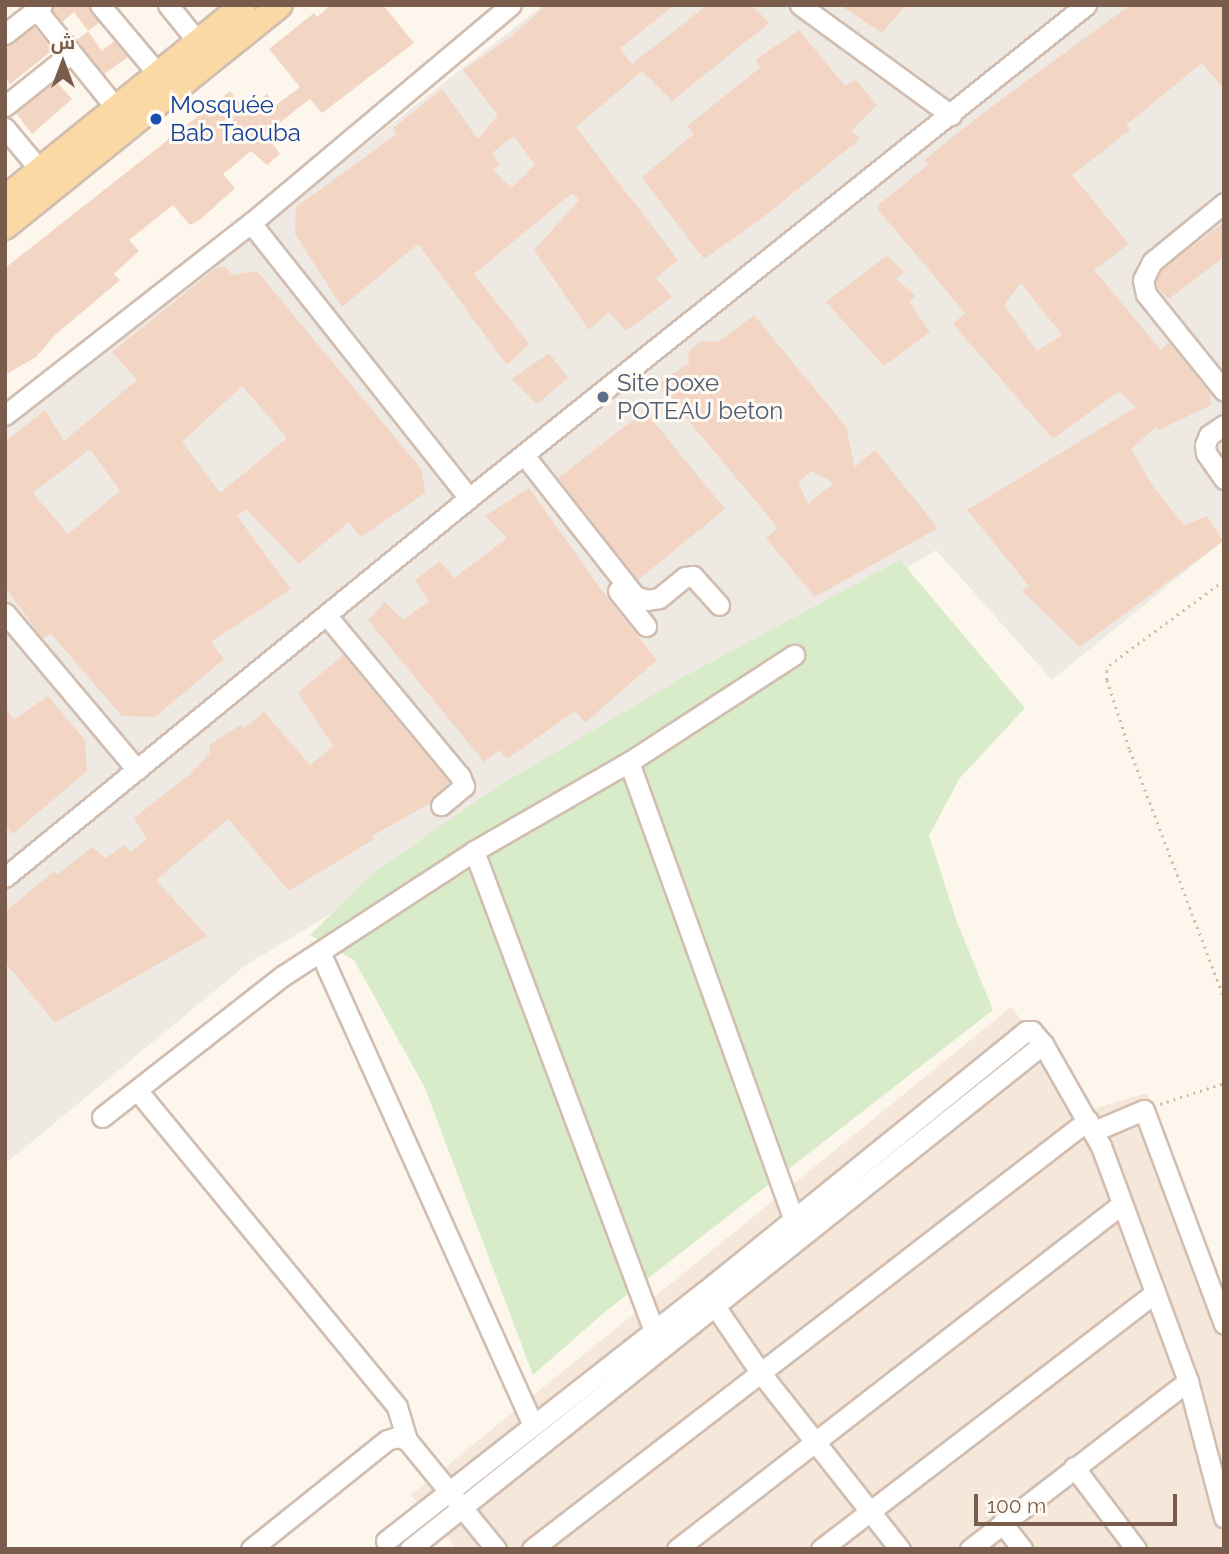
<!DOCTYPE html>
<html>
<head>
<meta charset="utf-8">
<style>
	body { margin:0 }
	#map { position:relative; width:1229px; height:1554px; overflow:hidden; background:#fdf6ec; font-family:Raleway,Cairo,sans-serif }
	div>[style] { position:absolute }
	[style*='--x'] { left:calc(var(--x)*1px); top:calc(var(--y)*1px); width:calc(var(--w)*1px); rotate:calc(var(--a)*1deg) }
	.residential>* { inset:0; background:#f5e8da }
	.industrial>* { inset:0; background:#efe9e4 }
	.green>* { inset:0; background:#d8ecc9 }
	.building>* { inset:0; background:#f3d5c3 }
	.path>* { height:2.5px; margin-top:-1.25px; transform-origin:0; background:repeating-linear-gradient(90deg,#d9b8a5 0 2px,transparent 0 7px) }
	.roads { filter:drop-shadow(2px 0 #d1beb0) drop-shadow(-2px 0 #d1beb0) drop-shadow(0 2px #d1beb0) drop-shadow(0 -2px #d1beb0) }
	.minor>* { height:19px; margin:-9.5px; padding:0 9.5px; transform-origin:9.5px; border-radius:9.5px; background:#fff }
	.major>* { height:24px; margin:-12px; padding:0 12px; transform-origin:12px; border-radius:12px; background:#fbd9a5 }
	.dots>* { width:19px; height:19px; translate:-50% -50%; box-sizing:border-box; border:4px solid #fffaf3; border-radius:50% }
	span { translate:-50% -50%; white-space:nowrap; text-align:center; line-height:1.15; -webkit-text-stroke:6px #fffaf3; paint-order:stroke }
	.transit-label { font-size:24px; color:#164399 }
	.left { translate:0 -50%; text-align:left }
	.service-label { font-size:24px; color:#4e5e75 }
	.frame { position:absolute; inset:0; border:7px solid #7a5c4d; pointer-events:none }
	.north { position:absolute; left:28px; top:28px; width:70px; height:70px; -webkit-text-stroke:5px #fffaf3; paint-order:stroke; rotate:0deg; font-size:19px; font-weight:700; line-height:28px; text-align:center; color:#7a5c4d }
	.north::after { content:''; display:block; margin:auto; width:24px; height:32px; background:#7a5c4d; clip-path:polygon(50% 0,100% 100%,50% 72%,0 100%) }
	.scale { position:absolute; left:974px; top:1494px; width:203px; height:32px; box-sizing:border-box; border:4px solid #7a5c4d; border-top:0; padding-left:9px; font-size:21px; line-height:24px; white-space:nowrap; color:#7a5c4d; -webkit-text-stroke:5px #fffaf3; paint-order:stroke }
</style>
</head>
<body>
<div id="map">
	<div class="residential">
		<div style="clip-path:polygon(1011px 1007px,1093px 1109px,1147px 1093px,1224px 1300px,1224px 1549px,457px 1549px,411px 1495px)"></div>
	</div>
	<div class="industrial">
		<div style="clip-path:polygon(543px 5px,1224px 5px,1224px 540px,1052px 680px,936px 550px,246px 965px,5px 1164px,5px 428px)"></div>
	</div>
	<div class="green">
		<div style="clip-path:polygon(900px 560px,1025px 708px,959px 779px,929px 836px,957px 922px,993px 1010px,606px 1311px,533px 1375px,425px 1088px,354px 960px,310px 935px,376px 871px,492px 790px,680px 679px)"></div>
	</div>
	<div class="building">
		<div style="clip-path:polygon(54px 5px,88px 5px,99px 23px,88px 31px,74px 12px,62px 22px,53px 10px)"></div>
		<div style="clip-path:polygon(331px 5px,383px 5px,414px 43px,322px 113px,310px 99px,265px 134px,280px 154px,267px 165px,251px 151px,223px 174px,235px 188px,201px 219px,190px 225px,173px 205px,129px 240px,139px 251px,114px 274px,120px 280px,56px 334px,36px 357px,5px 375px,5px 268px,230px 91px,246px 111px,267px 94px,276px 105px,300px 87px,269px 49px,314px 13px,317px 17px)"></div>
		<div style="clip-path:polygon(evenodd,546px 5px,675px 5px,620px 48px,632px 64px,707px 5px,752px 5px,769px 23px,672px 101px,642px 71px,576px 127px,678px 260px,656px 278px,672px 297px,626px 331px,609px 312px,589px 330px,534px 250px,579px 200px,572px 193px,474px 274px,529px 344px,507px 365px,418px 244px,342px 307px,295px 234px,296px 207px,397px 134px,393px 128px,442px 89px,478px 139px,498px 115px,463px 70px,512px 36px,546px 5px,514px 136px,535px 165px,511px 188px,493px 170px,500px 165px,492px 153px,514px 136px)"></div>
		<div style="clip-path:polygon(840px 5px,906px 5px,882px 33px)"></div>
		<div style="clip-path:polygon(evenodd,1130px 5px,1224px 5px,1224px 89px,1202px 63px,1126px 125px,1130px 130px,1072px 175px,1129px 244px,1094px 270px,1161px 350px,1169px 342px,1210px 394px,1211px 405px,1159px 430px,1156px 427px,1131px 449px,1152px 485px,1184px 525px,1207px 516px,1223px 541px,1080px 647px,1022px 591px,1029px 586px,967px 510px,1136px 407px,1119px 391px,1053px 439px,953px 324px,965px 313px,876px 207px,928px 165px,924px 160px,983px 113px,1130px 5px,1021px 283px,1062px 335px,1037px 351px,1004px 305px,1021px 283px)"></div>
		<div style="clip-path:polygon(34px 27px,53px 50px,10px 84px,5px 77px,5px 46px)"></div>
		<div style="clip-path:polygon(799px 30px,845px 86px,856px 80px,877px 105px,851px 131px,861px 138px,761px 219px,704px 259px,642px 177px,694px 134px,687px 126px,761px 67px,755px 60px)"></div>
		<div style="clip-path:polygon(88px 31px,102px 51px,114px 41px,128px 57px,104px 74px,77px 40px)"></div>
		<div style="clip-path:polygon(56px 81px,72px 99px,32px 134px,16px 113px)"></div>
		<div style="clip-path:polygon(1224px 222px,1224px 257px,1169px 299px,1157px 287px,1156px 282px,1162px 270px)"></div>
		<div style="clip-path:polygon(887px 255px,904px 272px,896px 279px,916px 296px,909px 302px,930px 332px,884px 366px,826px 302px)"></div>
		<div style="clip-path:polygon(evenodd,226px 267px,232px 275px,257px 271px,422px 470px,425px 493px,361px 537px,349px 522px,299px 564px,246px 509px,237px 516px,291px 589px,211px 642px,224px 659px,155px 717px,122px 716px,51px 634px,42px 638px,5px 587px,5px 442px,45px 410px,64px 441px,137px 380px,112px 352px,216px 268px,226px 267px,242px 386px,287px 438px,220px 493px,182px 442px,242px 386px,226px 267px,90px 449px,120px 491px,68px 534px,33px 493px,90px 449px)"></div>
		<div style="clip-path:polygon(evenodd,754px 315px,846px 427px,855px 467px,875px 450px,938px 528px,815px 597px,766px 538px,778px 528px,658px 384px,689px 363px,688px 352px,701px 341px,718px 342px,754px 315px,812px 471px,834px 483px,808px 504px,798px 482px,812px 471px)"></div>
		<div style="clip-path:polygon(549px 353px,568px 378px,537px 404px,512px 379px)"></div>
		<div style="clip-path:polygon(645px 411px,725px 509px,638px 580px,558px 478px)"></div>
		<div style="clip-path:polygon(529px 488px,608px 599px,657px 660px,585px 723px,575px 711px,507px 759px,499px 750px,484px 762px,368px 620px,385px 602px,403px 620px,429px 601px,415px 580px,440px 561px,454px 578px,507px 538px,485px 516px)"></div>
		<div style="clip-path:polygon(343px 655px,449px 782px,429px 804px,372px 836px,374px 839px,289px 891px,228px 819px,156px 880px,207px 936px,55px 1023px,5px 962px,5px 912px,54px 871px,58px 874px,92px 847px,106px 858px,124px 845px,131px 852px,147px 839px,134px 818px,190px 774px,210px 753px,209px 745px,240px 725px,244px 728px,264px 712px,310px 765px,333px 746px,298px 693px)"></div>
		<div style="clip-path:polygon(48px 696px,85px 740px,87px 771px,13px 834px,5px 826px,5px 708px,14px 720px)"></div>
	</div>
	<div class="path">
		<div style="--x:1224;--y:581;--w:140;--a:143.7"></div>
		<div style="--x:1111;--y:664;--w:8;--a:120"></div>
		<div style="--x:1107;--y:671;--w:9;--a:90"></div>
		<div style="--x:1107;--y:680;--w:74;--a:71.8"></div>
		<div style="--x:1130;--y:750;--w:264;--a:69.2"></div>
		<div style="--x:1160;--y:1104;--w:67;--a:-18.2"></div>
	</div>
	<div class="roads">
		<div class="minor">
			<div style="--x:100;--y:5;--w:90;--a:50"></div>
			<div style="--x:168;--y:5;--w:48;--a:51"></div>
			<div style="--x:800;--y:5;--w:187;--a:36.1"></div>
			<div style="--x:36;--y:9;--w:127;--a:51.1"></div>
			<div style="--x:5;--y:34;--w:47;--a:-38.1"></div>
			<div style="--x:5;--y:106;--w:83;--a:-38.7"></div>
			<div style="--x:5;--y:128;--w:53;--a:50.3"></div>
			<div style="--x:1224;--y:203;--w:93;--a:140.7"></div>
			<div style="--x:1152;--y:262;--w:20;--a:117"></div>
			<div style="--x:1143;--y:280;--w:14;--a:78"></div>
			<div style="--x:1146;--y:294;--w:124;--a:51.2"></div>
			<div style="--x:251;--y:223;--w:351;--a:51.6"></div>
			<div style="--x:5;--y:415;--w:312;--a:-38"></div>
			<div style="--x:251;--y:223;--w:339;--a:-40"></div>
			<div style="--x:1224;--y:425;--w:18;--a:146"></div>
			<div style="--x:1209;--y:435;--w:11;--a:112"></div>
			<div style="--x:1205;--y:445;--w:8;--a:83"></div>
			<div style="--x:1206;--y:453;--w:32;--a:55"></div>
			<div style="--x:524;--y:455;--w:179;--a:51.8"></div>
			<div style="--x:635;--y:596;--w:13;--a:18"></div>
			<div style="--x:647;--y:600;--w:12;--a:-9"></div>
			<div style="--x:659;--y:598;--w:33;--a:-39"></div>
			<div style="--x:685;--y:577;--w:8;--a:-7"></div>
			<div style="--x:693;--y:576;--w:39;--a:48"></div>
			<div style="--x:618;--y:591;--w:45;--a:51.3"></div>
			<div style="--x:5;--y:613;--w:205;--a:49.9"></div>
			<div style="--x:327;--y:616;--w:208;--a:50.3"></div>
			<div style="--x:460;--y:776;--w:11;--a:68"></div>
			<div style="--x:464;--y:786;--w:30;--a:140"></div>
			<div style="--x:629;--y:762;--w:487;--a:70.2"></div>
			<div style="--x:474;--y:851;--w:513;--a:69.44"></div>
			<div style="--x:5;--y:877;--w:599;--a:-39.24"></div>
			<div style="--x:469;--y:498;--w:790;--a:-38.63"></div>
			<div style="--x:320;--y:952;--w:519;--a:65.76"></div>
			<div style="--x:137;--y:1090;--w:410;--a:50.6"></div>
			<div style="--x:397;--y:1407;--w:34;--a:73"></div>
			<div style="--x:407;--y:1440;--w:141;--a:50.8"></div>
			<div style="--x:102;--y:1117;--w:231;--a:-38"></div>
			<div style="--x:284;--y:975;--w:227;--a:-33.1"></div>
			<div style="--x:474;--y:851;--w:179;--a:-29.9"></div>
			<div style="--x:629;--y:762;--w:197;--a:-33"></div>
			<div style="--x:1094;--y:1131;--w:54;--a:-22.8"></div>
			<div style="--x:1144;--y:1110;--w:228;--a:69.5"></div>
			<div style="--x:708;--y:1296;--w:92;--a:55.6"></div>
			<div style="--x:760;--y:1372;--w:226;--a:51.7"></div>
			<div style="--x:1074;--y:1467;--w:103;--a:52.9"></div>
			<div style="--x:1002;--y:1523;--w:33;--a:52"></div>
			<div style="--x:386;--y:1541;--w:404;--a:-38.1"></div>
			<div style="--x:704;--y:1292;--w:414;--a:-39"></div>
			<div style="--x:1026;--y:1031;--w:6;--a:0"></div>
			<div style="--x:1032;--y:1031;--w:17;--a:50"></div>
			<div style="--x:1043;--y:1044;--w:117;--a:60.4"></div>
			<div style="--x:1101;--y:1146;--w:251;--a:69.7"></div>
			<div style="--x:1188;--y:1381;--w:141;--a:75.2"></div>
			<div style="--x:251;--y:1549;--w:174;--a:-38.7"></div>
			<div style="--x:387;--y:1440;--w:10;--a:-17"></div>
			<div style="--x:397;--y:1437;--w:10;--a:17"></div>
			<div style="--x:410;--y:1549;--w:810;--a:-38.58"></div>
			<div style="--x:532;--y:1549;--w:702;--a:-37.65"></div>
			<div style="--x:677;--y:1549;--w:563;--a:-37.79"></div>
			<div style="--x:821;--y:1549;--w:421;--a:-37.5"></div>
			<div style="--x:970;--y:1549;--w:275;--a:-37.6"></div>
		</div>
		<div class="major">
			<div style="--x:5;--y:198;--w:306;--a:-39"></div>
			<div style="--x:5;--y:227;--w:353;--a:-38.9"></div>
		</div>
	</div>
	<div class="dots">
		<div style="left:156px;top:119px;background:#1a4fb4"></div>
		<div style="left:603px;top:397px;background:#5c6f8a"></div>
	</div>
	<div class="transit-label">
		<span class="left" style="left:170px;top:119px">Mosquée<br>Bab Taouba</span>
	</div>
	<div class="service-label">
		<span class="left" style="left:617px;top:397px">Site poxe<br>POTEAU beton</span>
	</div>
	<div class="frame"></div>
	<div class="north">ش</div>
	<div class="scale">100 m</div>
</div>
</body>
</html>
